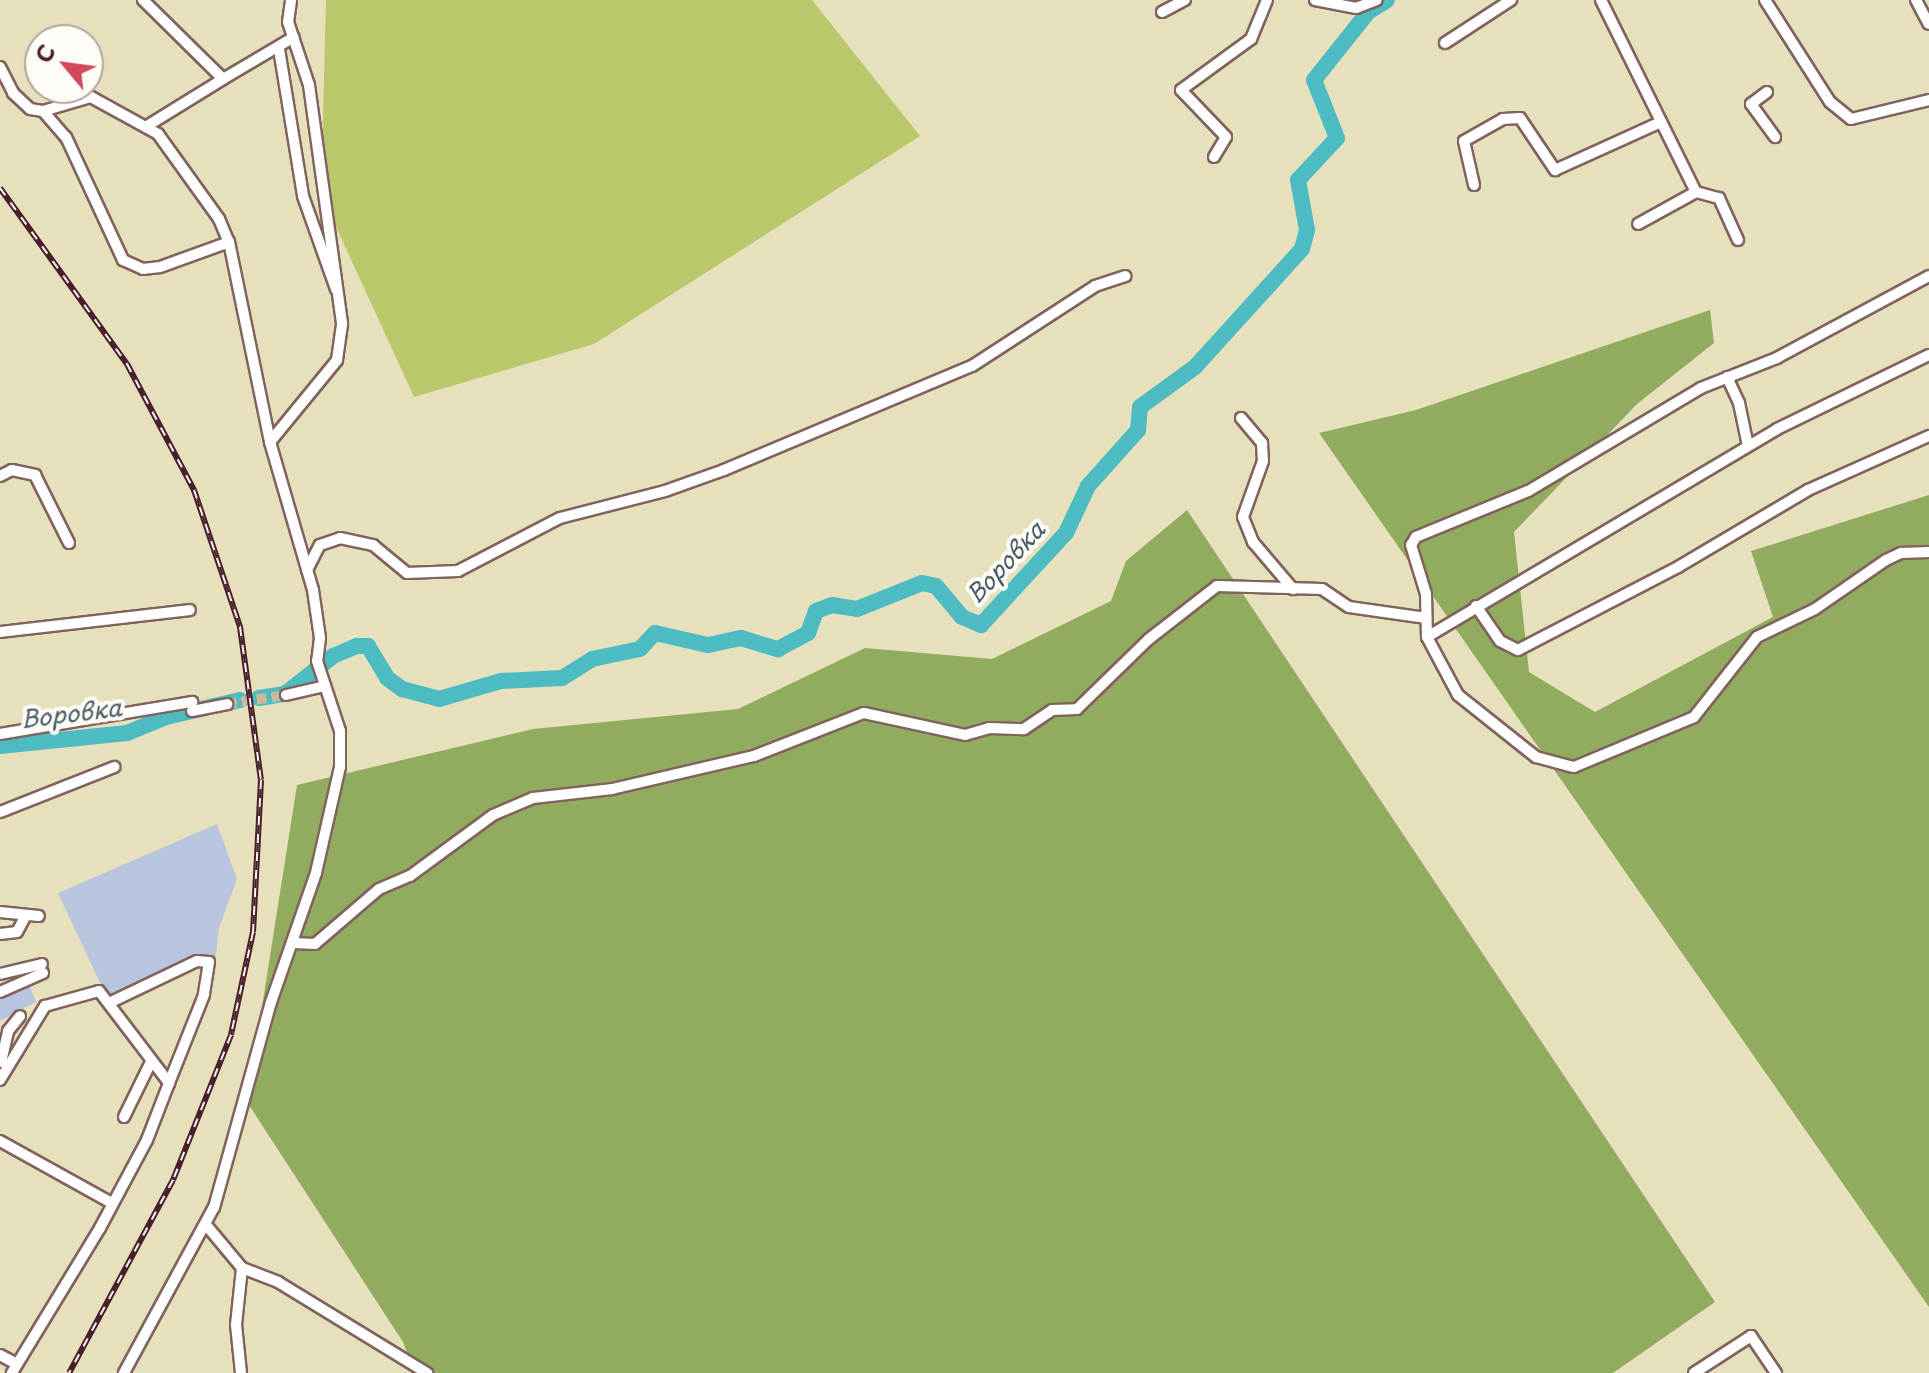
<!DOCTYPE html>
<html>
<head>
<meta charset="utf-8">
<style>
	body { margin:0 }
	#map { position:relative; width:1929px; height:1373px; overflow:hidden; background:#e7e0bc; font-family:"Playpen Sans",sans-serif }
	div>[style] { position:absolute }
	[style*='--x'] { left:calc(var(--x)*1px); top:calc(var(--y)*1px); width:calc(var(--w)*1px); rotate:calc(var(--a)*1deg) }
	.industrial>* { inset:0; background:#b9c5de }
	.green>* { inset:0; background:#b8c86b }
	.forest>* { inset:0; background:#92ac5f }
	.river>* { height:16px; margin:-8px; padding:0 8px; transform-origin:8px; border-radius:8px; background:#4dbcc2 }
	.street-tunnel>* { height:10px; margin-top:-5px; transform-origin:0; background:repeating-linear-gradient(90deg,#c8b99f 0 10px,transparent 0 15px) }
	.roads { filter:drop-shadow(2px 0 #81635e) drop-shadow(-2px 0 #81635e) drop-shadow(0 2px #81635e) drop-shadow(0 -2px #81635e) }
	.street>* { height:10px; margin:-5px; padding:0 5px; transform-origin:5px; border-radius:5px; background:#fff }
	.rail>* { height:6px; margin-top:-3px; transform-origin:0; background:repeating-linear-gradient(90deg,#fdfcf7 0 9px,#4a1f2b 0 18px); box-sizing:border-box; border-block:2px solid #4a1f2b }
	span { translate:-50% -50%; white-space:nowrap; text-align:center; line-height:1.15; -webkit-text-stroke:8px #fdfcf7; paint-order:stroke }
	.water-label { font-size:24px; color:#4b5e67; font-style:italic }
	.north { position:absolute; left:24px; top:24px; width:80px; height:80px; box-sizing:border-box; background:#fdfcf7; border:2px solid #b5a4a5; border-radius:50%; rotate:299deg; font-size:22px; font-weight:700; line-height:32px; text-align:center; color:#4a1f2b }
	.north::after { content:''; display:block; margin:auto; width:28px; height:36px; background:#d1495b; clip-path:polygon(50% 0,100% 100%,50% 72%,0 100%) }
</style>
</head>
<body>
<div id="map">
	<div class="industrial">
		<div style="clip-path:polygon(217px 824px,237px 879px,219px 928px,216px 956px,109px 1002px,58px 893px)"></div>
		<div style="clip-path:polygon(29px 984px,36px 1002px,0 1021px,0 997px)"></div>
	</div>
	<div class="green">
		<div style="clip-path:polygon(326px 0,812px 0,920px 136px,594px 344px,414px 397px,321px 194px)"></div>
	</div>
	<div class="forest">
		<div style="clip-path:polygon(1710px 310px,1714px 343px,1637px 404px,1514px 532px,1529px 672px,1595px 712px,1773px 617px,1751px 551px,1929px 495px,1929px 1307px,1319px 433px,1416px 410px)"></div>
		<div style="clip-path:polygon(1187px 510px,1715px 1302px,1613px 1373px,415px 1373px,403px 1342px,247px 1102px,297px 785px,533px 729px,738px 709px,865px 648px,992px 659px,1111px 601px,1126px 561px)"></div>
	</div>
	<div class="river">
		<div style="--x:259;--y:698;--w:26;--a:-9"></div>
		<div style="--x:285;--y:694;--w:61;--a:-38.4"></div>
		<div style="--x:333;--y:656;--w:26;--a:-23"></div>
		<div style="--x:357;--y:646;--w:11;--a:0"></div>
		<div style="--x:368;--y:646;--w:37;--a:59"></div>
		<div style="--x:387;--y:678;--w:19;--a:36"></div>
		<div style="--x:402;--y:689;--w:38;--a:15"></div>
		<div style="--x:439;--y:699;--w:65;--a:-16.2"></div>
		<div style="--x:501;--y:681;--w:61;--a:-2.8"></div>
		<div style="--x:562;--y:678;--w:36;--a:-32"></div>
		<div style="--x:592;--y:659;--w:49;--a:-11.8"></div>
		<div style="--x:640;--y:649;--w:22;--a:-47"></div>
		<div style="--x:655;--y:633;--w:54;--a:12.8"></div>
		<div style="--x:708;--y:645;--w:34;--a:-12"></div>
		<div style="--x:741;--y:638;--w:39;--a:17"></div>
		<div style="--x:778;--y:649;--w:34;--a:-28"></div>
		<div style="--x:808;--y:633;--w:23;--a:-70"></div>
		<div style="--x:816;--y:611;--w:17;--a:-21"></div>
		<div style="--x:832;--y:605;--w:25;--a:9"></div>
		<div style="--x:857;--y:609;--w:70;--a:-21.8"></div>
		<div style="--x:922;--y:583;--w:14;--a:12"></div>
		<div style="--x:936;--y:586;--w:40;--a:50"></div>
		<div style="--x:962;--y:617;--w:21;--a:23"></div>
		<div style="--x:981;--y:625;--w:125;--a:-47.3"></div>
		<div style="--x:1066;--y:533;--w:52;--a:-64.9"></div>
		<div style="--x:1088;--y:486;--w:75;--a:-48.2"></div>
		<div style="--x:1138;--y:430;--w:23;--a:-85"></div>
		<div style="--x:1140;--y:407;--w:68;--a:-36"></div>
		<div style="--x:1195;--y:367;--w:159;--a:-47.8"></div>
		<div style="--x:1302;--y:249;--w:20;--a:-75"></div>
		<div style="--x:1307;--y:230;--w:51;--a:-100.2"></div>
		<div style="--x:1298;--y:180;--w:57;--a:-47.1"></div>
		<div style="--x:1337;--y:138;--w:62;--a:-111.6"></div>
		<div style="--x:1314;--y:80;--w:87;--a:-51.5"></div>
		<div style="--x:1368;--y:12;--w:22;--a:-32"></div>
		<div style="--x:0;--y:746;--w:128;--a:-5.8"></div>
		<div style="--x:127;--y:733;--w:42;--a:-22.3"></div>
		<div style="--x:166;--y:717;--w:76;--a:-12.9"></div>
	</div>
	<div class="street-tunnel">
		<div style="--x:227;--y:704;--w:60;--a:-8.7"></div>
	</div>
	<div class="roads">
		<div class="street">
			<div style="--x:143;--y:0;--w:112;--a:44.6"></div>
			<div style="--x:223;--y:79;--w:82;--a:-30.6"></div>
			<div style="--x:1315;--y:0;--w:42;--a:11"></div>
			<div style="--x:1356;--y:8;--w:22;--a:-21"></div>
			<div style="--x:1601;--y:0;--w:214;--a:63.7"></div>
			<div style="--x:1696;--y:192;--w:66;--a:151.1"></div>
			<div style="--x:1765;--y:0;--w:121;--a:57.5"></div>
			<div style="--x:1830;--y:102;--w:27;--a:39"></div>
			<div style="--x:1851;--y:119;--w:80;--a:-13.7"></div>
			<div style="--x:1916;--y:0;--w:27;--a:62"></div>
			<div style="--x:1162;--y:12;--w:26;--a:-28"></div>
			<div style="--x:1445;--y:43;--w:79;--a:-33.1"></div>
			<div style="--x:279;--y:49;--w:149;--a:80.7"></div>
			<div style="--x:303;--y:196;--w:99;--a:70.5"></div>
			<div style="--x:0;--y:67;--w:29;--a:63"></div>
			<div style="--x:13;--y:93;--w:23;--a:43"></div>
			<div style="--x:30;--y:109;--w:13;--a:9"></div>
			<div style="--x:43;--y:111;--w:50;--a:-16.3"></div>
			<div style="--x:91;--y:97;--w:77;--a:28.9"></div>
			<div style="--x:158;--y:134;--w:105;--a:54.3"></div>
			<div style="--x:219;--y:219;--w:25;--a:67"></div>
			<div style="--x:229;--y:242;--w:204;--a:78.4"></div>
			<div style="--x:270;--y:442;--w:154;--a:73.8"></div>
			<div style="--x:313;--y:590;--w:49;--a:81.7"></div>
			<div style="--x:320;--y:638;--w:23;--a:97"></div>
			<div style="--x:317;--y:661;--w:74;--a:71.8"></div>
			<div style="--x:340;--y:731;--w:36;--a:90"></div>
			<div style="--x:340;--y:767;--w:109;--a:102.8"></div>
			<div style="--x:316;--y:873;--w:137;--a:109.2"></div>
			<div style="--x:271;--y:1002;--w:213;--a:105.5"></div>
			<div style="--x:214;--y:1207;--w:189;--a:118.5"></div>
			<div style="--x:1767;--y:92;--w:20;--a:143"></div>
			<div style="--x:1751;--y:104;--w:41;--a:54"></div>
			<div style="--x:43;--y:111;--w:35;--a:49"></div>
			<div style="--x:66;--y:137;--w:136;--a:65.1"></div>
			<div style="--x:123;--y:260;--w:22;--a:24"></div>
			<div style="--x:143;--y:269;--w:17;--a:-7"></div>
			<div style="--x:160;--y:267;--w:73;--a:-19.9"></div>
			<div style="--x:147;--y:126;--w:89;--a:-31.7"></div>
			<div style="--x:1214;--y:157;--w:23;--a:-59"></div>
			<div style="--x:1226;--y:137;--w:65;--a:-133.8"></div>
			<div style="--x:1181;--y:90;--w:87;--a:-36.1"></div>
			<div style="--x:1251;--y:39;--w:42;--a:-67.7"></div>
			<div style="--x:1474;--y:185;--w:45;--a:-102.8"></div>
			<div style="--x:1464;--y:141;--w:45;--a:-29.4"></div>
			<div style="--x:1503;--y:119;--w:17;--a:-3"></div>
			<div style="--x:1520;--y:118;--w:63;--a:56.1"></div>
			<div style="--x:1555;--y:170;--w:116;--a:-24.4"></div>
			<div style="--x:1696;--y:192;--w:24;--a:15"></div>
			<div style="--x:1719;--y:198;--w:46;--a:65.7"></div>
			<div style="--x:1929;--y:276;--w:173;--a:151.7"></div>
			<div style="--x:1777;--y:358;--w:82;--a:158.5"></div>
			<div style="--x:1701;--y:388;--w:201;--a:149.2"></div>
			<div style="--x:1528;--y:491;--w:121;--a:157.7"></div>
			<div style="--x:1416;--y:537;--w:9;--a:122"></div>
			<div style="--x:1411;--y:545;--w:51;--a:73"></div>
			<div style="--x:1426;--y:594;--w:43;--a:88.7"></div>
			<div style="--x:1427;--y:637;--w:66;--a:61.9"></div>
			<div style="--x:1458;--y:695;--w:100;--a:38.5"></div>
			<div style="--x:1536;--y:757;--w:39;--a:15"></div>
			<div style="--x:1574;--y:767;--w:130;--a:-22.6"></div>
			<div style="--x:1694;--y:717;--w:102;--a:-51.8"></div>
			<div style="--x:1757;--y:637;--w:64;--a:-25.8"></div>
			<div style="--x:1815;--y:609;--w:86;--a:-34.6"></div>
			<div style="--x:1886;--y:560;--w:17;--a:-25"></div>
			<div style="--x:1901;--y:553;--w:28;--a:-2"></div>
			<div style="--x:1727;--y:377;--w:29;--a:65"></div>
			<div style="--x:1739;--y:403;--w:44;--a:78.2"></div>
			<div style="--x:1241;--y:418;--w:33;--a:50"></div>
			<div style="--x:1262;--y:443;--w:18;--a:87"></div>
			<div style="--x:1263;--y:461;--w:59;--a:109.7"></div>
			<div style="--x:1243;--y:517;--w:27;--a:68"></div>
			<div style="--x:1253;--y:542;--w:62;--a:49.6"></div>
			<div style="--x:270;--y:442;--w:106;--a:-50.7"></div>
			<div style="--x:337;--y:360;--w:37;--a:-82"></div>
			<div style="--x:342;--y:323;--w:240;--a:-97.9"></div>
			<div style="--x:309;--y:85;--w:66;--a:-108.4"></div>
			<div style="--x:288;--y:22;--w:22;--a:-82"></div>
			<div style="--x:0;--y:476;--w:13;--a:-27"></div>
			<div style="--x:12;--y:470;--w:24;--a:12"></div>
			<div style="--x:35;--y:475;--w:76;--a:63.4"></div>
			<div style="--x:307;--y:570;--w:28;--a:-63"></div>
			<div style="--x:320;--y:545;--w:21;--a:-19"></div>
			<div style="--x:340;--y:538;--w:34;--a:12"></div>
			<div style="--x:373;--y:545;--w:44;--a:39.5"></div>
			<div style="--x:407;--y:573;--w:51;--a:-2.2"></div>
			<div style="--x:458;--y:571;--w:115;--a:-27.5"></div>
			<div style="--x:560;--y:518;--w:108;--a:-14.4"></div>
			<div style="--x:665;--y:491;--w:63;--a:-19.6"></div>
			<div style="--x:724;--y:470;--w:269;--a:-22.8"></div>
			<div style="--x:972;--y:366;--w:147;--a:-33"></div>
			<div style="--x:1095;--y:286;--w:32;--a:-18"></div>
			<div style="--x:1476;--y:606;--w:42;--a:55.6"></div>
			<div style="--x:1500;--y:641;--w:20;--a:27"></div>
			<div style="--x:1518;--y:650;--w:180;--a:-27.4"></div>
			<div style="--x:1678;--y:567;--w:151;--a:-30.6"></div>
			<div style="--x:1808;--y:490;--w:133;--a:-24.1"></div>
			<div style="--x:0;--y:632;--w:191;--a:-6.6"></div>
			<div style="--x:1427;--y:637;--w:407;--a:-30.7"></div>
			<div style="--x:1777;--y:429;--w:169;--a:-26"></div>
			<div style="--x:286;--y:695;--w:40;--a:-13"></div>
			<div style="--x:192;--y:711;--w:36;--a:-11"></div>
			<div style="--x:0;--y:734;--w:195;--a:-9.5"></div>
			<div style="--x:0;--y:812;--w:123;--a:-21.5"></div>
			<div style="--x:0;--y:912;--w:39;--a:6"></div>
			<div style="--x:0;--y:934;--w:17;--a:-7"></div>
			<div style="--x:17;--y:932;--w:19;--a:-62"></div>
			<div style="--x:294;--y:943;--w:21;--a:3"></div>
			<div style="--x:315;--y:944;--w:84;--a:-40.7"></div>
			<div style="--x:379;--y:889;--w:34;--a:-23"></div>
			<div style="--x:410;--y:876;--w:103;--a:-36.3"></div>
			<div style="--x:493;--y:815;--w:43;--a:-23"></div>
			<div style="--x:533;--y:798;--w:80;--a:-6.5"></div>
			<div style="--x:612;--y:789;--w:146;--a:-13.1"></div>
			<div style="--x:754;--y:756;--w:118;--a:-21.4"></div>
			<div style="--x:864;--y:713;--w:103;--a:12.3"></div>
			<div style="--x:965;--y:735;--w:25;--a:-16"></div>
			<div style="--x:989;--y:728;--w:35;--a:2"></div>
			<div style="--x:1024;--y:729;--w:34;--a:-34"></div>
			<div style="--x:1052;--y:710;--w:25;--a:-2"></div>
			<div style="--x:1077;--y:709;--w:100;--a:-44.2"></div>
			<div style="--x:1149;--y:639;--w:86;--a:-37.9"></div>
			<div style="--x:1217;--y:586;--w:105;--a:1.6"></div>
			<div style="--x:1322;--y:589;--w:32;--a:34"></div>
			<div style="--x:1349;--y:607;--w:78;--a:8.1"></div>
			<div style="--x:0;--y:974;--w:43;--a:-13.4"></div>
			<div style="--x:0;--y:992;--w:47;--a:-23.8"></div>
			<div style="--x:111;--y:1002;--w:95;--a:-25.5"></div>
			<div style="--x:197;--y:961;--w:12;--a:5"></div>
			<div style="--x:209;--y:962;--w:33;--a:99"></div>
			<div style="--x:204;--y:995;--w:95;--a:111.7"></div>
			<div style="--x:1;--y:1062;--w:32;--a:-77"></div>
			<div style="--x:8;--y:1031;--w:19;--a:-51"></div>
			<div style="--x:0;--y:1080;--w:87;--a:-58.7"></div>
			<div style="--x:45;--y:1006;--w:56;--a:-15.5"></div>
			<div style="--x:99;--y:991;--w:116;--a:52.7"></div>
			<div style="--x:169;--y:1083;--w:61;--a:111.1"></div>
			<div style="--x:147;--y:1140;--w:100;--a:118.1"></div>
			<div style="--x:100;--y:1228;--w:170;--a:121.3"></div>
			<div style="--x:124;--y:1117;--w:59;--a:-63.9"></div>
			<div style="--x:0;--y:1141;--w:128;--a:29"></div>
			<div style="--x:207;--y:1226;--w:55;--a:50.2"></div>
			<div style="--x:242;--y:1268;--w:39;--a:21"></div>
			<div style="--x:278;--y:1282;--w:175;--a:31.4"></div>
			<div style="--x:0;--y:1355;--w:17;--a:28"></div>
			<div style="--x:241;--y:1373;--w:48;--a:-95.9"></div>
			<div style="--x:236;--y:1325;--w:57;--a:-84"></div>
			<div style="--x:1694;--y:1373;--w:68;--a:-33"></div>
			<div style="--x:1751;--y:1336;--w:45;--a:56"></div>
		</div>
	</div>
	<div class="rail">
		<div style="--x:0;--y:188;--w:217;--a:54.2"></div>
		<div style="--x:127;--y:364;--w:143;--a:62"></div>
		<div style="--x:194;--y:490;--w:145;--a:71.4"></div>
		<div style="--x:240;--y:627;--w:154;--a:82.2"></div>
		<div style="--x:261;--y:780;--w:152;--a:93"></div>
		<div style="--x:253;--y:932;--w:105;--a:102.1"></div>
		<div style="--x:231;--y:1035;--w:156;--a:111.8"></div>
		<div style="--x:173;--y:1180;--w:219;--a:118.3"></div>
	</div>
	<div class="water-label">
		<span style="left:1005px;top:562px;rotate:-47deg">Воровка</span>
		<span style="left:71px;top:713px;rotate:-7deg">Воровка</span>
	</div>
	<div class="north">С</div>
</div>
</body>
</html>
